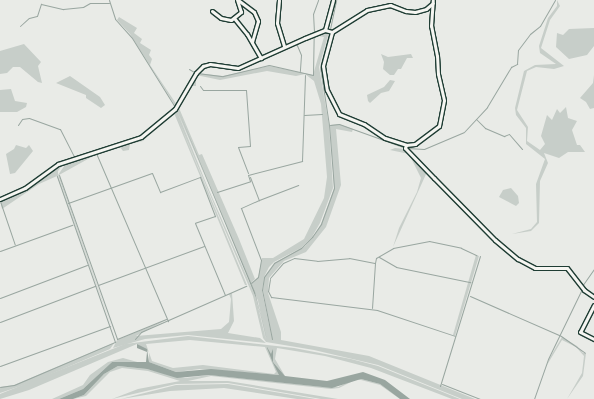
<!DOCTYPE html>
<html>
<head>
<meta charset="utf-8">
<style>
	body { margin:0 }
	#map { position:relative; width:594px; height:399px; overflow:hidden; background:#e9ebe7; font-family:Itim,sans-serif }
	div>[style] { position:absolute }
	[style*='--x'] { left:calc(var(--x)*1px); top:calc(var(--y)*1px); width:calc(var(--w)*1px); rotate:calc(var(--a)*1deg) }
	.green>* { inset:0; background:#c7cec9 }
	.water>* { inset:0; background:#99a6a0 }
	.stream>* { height:1px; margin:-0.5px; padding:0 0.5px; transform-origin:0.5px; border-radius:0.5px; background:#99a6a0 }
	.roads { filter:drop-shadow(1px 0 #1f3d34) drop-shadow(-1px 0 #1f3d34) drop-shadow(0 1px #1f3d34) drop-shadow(0 -1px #1f3d34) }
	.minor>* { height:3px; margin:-1.5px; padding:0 1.5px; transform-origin:1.5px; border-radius:1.5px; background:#f6f6f2 }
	span { translate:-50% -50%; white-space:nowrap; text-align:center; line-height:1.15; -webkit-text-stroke:3.5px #f6f6f2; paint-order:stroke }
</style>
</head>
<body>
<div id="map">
	<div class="green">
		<div style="clip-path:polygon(557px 0,560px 6px,550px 20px,541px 48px,564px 66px,554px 69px,536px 67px,527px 71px,517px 110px,528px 127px,527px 141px,540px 150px,545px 144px,541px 136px,547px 115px,552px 120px,557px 109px,560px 113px,566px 107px,568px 118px,577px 121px,572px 130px,577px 145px,580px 145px,585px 152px,568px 152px,559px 158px,544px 153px,548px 163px,540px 181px,539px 223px,531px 231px,512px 234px,531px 229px,537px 222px,536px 184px,545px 159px,526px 144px,526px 128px,516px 115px,515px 108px,524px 71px,535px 65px,556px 64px,540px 53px,539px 46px,548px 18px,557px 6px)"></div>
		<div style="clip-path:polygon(119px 17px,137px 28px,134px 33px,142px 39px,140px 43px,151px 50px,149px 55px,152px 59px,150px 65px,177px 105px,176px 107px,130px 34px,117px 20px)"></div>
		<div style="clip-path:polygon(594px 28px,594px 46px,587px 55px,569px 59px,556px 47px,557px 33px,563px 35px,569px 29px)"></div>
		<div style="clip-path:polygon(evenodd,325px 31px,329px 32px,319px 67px,329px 125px,333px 188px,320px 223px,312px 237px,301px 248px,274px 262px,269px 267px,264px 277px,262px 291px,272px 339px,263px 290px,264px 277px,274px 263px,305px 246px,313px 237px,321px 224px,334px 188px,330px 125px,339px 124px,353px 129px,352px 132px,336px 129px,341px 185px,326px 227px,306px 252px,284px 261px,269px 278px,268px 293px,281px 332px,281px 340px,369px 356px,475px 399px,462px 399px,378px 365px,314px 350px,266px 342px,263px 338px,253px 296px,177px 117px,247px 285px,245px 285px,174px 113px,158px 123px,143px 141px,130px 144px,129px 150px,123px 151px,120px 147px,75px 159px,141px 138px,156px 124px,174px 112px,176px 115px,175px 111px,196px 73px,223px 76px,269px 66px,313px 75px,324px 37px,314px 35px,325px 31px,267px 71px,296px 76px,305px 74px,314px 81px,321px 104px,327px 177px,324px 198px,304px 239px,273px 258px,262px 258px,258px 278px,251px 283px,258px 301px,266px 340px,256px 298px,206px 183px,177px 111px,251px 283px,255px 279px,239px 239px,202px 154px,199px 155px,179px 108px,191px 86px,196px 86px,196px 75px,220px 80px,267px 71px)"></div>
		<div style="clip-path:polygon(24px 44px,41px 62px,38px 66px,42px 83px,38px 82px,20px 67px,13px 67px,7px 73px,0 74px,0 51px)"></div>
		<div style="clip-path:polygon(381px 54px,388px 57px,411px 54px,413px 58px,407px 58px,401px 69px,398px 69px,394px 75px,390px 75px,383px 69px,384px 62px)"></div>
		<div style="clip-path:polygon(594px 75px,594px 108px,590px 109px,586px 102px,580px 98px,593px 83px)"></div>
		<div style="clip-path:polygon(70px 76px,100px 97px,105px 105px,101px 108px,86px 98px,86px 95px,56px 83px)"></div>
		<div style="clip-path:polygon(390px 80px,395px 81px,389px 91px,381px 93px,370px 103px,368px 101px,367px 95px,384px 87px)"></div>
		<div style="clip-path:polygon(11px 89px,15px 101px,27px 103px,26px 107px,17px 112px,0 112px,0 90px)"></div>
		<div style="clip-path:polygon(16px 145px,26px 148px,29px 145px,33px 151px,15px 173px,10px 174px,6px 154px,14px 149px)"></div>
		<div style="clip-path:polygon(395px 148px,405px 149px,427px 172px,393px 247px,399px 228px,417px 192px,421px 178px,409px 154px,390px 150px)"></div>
		<div style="clip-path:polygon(97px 154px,59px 175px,116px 339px,58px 175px,67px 162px)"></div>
		<div style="clip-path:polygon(65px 162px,58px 171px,58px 176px,116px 340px,57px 176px,39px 184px,2px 209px,0 200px,12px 197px)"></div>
		<div style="clip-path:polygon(511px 188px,518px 196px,519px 203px,516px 206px,499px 197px,503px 190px)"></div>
		<div style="clip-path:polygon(476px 255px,479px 256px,455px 336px,453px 335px)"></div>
		<div style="clip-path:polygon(232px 293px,234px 321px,228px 333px,260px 338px,266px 343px,188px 335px,145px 339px,113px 348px,117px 340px,166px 320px,136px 336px,221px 329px,229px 322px,231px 299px,229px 294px)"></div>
		<div style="clip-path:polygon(evenodd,188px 336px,294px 348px,351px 359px,378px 366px,460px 399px,452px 399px,371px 368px,325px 356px,277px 348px,275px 359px,285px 376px,273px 362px,280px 375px,200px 369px,176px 372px,149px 362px,149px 352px,137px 344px,29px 390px,0 399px,0 394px,125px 344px,188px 336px,190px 340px,265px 347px,276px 372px,274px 374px,203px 365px,173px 368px,152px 361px,146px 344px,190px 340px)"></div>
		<div style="clip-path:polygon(562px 337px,577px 346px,583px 353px,586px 353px,583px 376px,567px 399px,582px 373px,584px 356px,576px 347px,562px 340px,547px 365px,536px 395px,549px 359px)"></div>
		<div style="clip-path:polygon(115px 342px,110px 349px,30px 383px,0 393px,0 387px,14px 385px)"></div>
		<div style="clip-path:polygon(123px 358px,141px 363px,112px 362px,83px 389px,59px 399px,52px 399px,83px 385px,90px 375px,108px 362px)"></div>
		<div style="clip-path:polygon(118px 366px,147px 369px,185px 378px,210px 375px,325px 387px,338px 387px,350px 381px,361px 379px,380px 384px,400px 399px,380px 385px,361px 380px,355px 380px,339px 388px,331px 389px,211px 376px,188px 381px,228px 381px,338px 399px,321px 399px,228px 383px,176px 384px,112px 399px,138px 389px,180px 381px,148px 371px,122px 368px,110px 372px,86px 396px,73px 399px,84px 395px,104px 374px)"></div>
		<div style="clip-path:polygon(228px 384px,316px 399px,297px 399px,224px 388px,170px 391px,121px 399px,176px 385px)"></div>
	</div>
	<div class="water">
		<div style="clip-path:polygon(178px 110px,255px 292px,267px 340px,256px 298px)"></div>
		<div style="clip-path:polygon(137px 344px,147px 349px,149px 362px,176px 372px,211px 369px,279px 375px,273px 363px,267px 348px,267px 347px,271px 354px,273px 349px,273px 362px,285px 376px,327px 381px,363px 372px,385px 380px,410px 399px,400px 399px,380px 384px,361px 379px,332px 388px,209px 375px,177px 378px,147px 369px,118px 366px,104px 374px,84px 395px,73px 399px,59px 399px,83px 389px,112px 362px,146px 362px,147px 352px,137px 348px)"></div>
	</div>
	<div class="stream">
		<div style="--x:109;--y:0;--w:20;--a:72"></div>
		<div style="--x:115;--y:19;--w:25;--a:48"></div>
		<div style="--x:132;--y:38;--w:81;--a:58.1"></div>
		<div style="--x:20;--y:26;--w:12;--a:-42"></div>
		<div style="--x:29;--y:18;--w:8;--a:-14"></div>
		<div style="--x:37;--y:16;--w:13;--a:-72"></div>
		<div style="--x:41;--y:4;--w:23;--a:13"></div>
		<div style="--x:63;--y:9;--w:20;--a:-6"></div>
		<div style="--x:83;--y:7;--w:8;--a:-30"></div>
		<div style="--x:90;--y:3;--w:19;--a:0"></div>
		<div style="--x:330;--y:29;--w:30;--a:-78"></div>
		<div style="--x:314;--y:32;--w:18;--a:-93"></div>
		<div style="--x:313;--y:14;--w:15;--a:-70"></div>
		<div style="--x:296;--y:43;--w:13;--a:67"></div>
		<div style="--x:301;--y:55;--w:16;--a:94"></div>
		<div style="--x:189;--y:69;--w:6;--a:31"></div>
		<div style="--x:197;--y:73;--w:26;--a:7"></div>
		<div style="--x:223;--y:76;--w:47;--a:-13.4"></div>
		<div style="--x:269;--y:65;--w:45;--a:12.8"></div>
		<div style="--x:313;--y:75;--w:39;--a:-89"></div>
		<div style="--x:200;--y:86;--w:5;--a:53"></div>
		<div style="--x:203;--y:90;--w:43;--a:0"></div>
		<div style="--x:246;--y:90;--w:56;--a:85.9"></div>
		<div style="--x:250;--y:146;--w:12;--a:175"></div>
		<div style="--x:238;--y:147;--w:28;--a:69"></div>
		<div style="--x:304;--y:115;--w:18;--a:-3"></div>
		<div style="--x:476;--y:119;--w:13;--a:45"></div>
		<div style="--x:485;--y:128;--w:21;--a:23"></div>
		<div style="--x:504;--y:136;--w:5;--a:-22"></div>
		<div style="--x:509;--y:134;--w:20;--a:49"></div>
		<div style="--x:18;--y:125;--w:7;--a:-56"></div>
		<div style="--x:22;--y:119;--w:7;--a:-8"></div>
		<div style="--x:29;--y:118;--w:33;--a:20"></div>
		<div style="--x:60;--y:129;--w:31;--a:63"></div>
		<div style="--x:330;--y:125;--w:9;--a:-6"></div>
		<div style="--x:339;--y:124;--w:68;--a:19.8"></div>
		<div style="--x:407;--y:148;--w:17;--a:3"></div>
		<div style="--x:424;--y:149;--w:43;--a:-23"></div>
		<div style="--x:464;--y:132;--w:34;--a:-47"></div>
		<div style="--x:487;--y:107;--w:47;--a:-59"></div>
		<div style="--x:511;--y:67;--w:7;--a:-27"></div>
		<div style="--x:517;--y:64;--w:14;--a:-86"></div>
		<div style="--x:518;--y:50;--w:20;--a:-53"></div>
		<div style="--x:530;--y:34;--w:13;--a:-39"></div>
		<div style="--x:540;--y:26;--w:30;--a:-60"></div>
		<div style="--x:96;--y:153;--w:183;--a:66.8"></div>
		<div style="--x:76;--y:160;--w:18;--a:-19"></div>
		<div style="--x:59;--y:175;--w:174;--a:70.5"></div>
		<div style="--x:117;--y:339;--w:53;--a:-22.2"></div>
		<div style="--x:250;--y:177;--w:25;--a:69"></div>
		<div style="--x:259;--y:200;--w:20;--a:156"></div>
		<div style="--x:241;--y:208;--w:56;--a:69"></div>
		<div style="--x:261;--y:260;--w:17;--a:100"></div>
		<div style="--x:258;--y:277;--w:9;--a:139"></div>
		<div style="--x:217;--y:192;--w:35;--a:-18"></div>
		<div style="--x:250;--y:181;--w:6;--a:-108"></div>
		<div style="--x:248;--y:175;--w:56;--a:-14.5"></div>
		<div style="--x:302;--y:161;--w:86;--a:-88"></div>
		<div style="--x:259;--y:200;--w:42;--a:-21"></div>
		<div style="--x:0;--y:201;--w:46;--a:71.2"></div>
		<div style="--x:68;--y:203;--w:89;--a:-19.7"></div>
		<div style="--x:152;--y:173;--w:21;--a:67"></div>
		<div style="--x:160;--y:192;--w:43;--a:-20.6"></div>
		<div style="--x:200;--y:177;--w:42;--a:69"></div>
		<div style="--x:215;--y:216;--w:21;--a:161"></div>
		<div style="--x:195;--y:223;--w:78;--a:67.4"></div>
		<div style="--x:0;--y:251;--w:77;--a:-19.9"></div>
		<div style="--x:379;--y:257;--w:20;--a:30"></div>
		<div style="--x:396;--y:267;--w:76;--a:11.5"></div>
		<div style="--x:375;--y:263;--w:5;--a:-79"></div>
		<div style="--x:376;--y:258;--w:20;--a:-30"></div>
		<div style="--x:393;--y:248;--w:37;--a:-11"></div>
		<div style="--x:429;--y:241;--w:33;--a:12"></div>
		<div style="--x:461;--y:248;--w:17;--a:25"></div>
		<div style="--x:270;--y:278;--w:20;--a:-49"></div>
		<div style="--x:283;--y:263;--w:12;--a:-24"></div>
		<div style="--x:294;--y:258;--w:23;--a:7"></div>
		<div style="--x:317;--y:261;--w:32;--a:-5"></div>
		<div style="--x:349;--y:258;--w:26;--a:11"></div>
		<div style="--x:375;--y:263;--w:45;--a:93.8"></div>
		<div style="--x:270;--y:279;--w:12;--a:99"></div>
		<div style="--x:268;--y:291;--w:7;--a:63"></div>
		<div style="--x:271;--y:297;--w:107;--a:7"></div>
		<div style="--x:377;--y:310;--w:82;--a:18.4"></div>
		<div style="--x:98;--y:285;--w:113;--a:-20.2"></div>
		<div style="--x:582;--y:286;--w:21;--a:-55"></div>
		<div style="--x:470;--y:296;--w:99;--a:23.7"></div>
		<div style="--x:561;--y:336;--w:29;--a:35"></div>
		<div style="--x:0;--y:298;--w:93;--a:-20.8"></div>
		<div style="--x:0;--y:322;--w:102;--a:-20.8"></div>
		<div style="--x:135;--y:339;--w:9;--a:-49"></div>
		<div style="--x:141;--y:332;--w:115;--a:-23.7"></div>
		<div style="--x:272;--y:339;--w:50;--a:-101.5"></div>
		<div style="--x:262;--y:290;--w:13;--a:-81"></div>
		<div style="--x:264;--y:277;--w:17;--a:-54"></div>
		<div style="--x:274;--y:263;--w:31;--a:-29"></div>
		<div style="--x:301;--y:248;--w:16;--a:-45"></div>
		<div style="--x:312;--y:237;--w:16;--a:-55"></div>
		<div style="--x:321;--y:224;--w:38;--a:-70"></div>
		<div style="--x:334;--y:188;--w:63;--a:-94.5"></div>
		<div style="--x:329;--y:125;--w:59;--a:-98.8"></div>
		<div style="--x:320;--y:67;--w:35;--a:-75"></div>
		<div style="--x:0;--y:366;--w:117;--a:-20"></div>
		<div style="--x:442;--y:384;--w:41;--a:21.5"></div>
		<div style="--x:440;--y:386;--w:136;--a:-72.9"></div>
		<div style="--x:0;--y:387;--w:14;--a:-8"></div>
		<div style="--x:14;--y:385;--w:110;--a:-23.1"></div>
		<div style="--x:115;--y:342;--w:176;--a:-109.3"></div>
		<div style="--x:534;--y:399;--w:42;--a:-70.7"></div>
		<div style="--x:548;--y:359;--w:78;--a:-64.1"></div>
	</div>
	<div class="roads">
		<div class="minor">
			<div style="--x:238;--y:0;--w:20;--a:37"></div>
			<div style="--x:254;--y:12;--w:10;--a:66"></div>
			<div style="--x:258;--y:21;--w:22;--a:106"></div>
			<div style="--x:279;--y:0;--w:23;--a:95"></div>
			<div style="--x:277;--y:23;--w:24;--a:73"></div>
			<div style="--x:212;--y:11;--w:11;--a:38"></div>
			<div style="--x:221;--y:18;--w:10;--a:11"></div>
			<div style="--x:231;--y:20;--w:13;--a:-39"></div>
			<div style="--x:241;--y:12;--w:13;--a:-108"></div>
			<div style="--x:234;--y:18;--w:21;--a:51"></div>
			<div style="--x:247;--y:34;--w:28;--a:60"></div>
			<div style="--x:325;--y:30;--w:31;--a:-75"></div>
			<div style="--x:332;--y:32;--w:35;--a:105"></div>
			<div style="--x:323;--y:66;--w:24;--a:81"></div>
			<div style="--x:327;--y:90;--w:27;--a:63"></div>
			<div style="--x:339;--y:114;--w:27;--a:22"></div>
			<div style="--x:364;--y:124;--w:25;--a:34"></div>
			<div style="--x:385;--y:138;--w:22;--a:18"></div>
			<div style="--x:406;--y:145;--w:9;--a:-6"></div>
			<div style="--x:415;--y:144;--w:30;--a:-37"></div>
			<div style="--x:439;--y:126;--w:26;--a:-79"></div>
			<div style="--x:444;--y:100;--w:27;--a:-103"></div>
			<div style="--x:438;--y:74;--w:18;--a:-93"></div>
			<div style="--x:437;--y:56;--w:31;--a:-101"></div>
			<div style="--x:431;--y:26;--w:26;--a:-86"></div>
			<div style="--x:406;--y:145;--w:3;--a:108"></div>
			<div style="--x:405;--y:148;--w:42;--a:46"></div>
			<div style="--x:434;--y:178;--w:87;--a:45.5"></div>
			<div style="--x:495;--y:240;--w:30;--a:40"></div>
			<div style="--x:518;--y:259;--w:19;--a:28"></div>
			<div style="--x:535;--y:268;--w:32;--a:0"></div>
			<div style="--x:567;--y:268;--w:28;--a:52"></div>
			<div style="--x:584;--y:290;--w:12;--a:35"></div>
			<div style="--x:0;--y:199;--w:27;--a:-24"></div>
			<div style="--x:25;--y:188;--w:41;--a:-36"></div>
			<div style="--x:58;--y:164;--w:87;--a:-18"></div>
			<div style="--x:141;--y:137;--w:44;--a:-39.5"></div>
			<div style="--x:175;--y:109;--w:42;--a:-59.7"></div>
			<div style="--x:196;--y:73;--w:10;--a:-45"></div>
			<div style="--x:203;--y:66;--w:7;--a:-16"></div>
			<div style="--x:210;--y:64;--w:28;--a:8"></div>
			<div style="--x:238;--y:68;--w:73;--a:-24.1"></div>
			<div style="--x:305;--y:38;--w:22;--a:-22"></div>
			<div style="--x:325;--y:30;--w:7;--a:16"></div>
			<div style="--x:332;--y:32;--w:41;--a:-32.2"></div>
			<div style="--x:367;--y:10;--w:24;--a:-12"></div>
			<div style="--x:390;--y:5;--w:17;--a:21"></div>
			<div style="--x:406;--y:11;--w:9;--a:6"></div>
			<div style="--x:415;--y:12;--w:11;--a:-15"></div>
			<div style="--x:426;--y:9;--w:9;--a:-41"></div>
			<div style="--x:594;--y:305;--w:30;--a:117"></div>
			<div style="--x:580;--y:332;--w:16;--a:27"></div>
		</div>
	</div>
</div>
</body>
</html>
